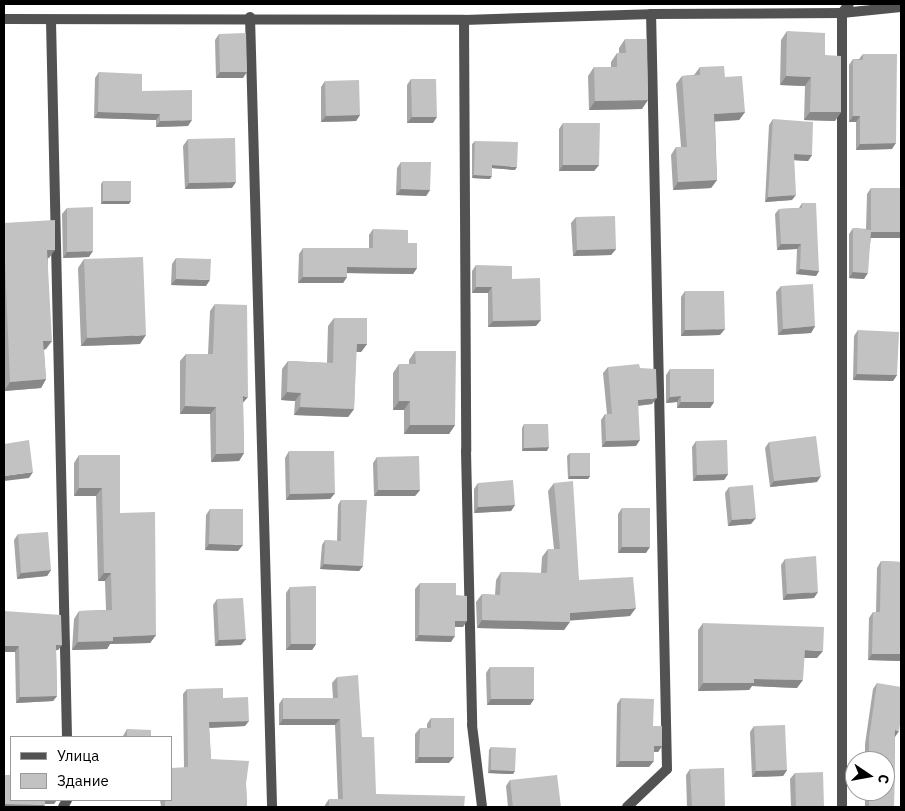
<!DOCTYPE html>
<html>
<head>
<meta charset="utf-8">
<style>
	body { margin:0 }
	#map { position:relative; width:905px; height:811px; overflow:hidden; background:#fff; font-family:"IBM Plex Sans",sans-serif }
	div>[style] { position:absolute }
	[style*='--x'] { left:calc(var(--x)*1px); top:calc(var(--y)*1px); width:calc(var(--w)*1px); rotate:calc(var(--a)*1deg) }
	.service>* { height:10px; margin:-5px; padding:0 5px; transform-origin:5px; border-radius:5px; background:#525252 }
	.tertiary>* { height:10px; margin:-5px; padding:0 5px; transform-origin:5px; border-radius:5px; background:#525252 }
	.wall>* { inset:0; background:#a7a7a7 }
	.shaded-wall>* { inset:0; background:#888 }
	.building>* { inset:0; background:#c2c2c2 }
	span { translate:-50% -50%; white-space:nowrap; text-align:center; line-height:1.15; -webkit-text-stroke:4.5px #fff; paint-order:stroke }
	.frame { position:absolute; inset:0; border:5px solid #000; pointer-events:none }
	.legend { position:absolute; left:10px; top:736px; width:162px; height:65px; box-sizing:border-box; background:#fff; border:1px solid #999; margin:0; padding:6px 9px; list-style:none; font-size:15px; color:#000 }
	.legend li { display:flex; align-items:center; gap:10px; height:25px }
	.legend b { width:25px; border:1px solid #999 }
	.north { position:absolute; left:845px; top:751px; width:50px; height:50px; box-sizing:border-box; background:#fff; border:1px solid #999; border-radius:50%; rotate:102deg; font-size:14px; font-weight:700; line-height:20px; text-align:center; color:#000 }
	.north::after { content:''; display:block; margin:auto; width:18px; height:22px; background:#000; clip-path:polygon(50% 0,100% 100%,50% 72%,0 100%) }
</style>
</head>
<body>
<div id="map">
	<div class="service">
		<div style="--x:250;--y:17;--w:790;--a:88.4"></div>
		<div style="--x:464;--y:20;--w:431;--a:89.7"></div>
		<div style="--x:466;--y:451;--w:274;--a:88.7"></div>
		<div style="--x:472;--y:725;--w:83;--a:83"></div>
		<div style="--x:51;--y:21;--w:716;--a:88.72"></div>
		<div style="--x:63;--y:807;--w:8;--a:-60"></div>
		<div style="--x:627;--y:807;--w:55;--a:-43.5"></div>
		<div style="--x:667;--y:769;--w:755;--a:-91.21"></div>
		<div style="--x:842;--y:807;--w:794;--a:-90"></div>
		<div style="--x:842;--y:13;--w:11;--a:-52"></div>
	</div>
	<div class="tertiary">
		<div style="--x:4;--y:19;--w:460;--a:0.1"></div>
		<div style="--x:464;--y:20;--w:187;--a:-1.8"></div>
		<div style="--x:651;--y:14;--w:191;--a:-0.3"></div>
		<div style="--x:842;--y:13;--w:59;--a:-5.8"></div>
	</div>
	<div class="wall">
		<div style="clip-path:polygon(787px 31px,841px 112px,835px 121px,804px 120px,805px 86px,780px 85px,781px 40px)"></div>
		<div style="clip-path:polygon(219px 34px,243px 78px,216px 78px,215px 40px)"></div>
		<div style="clip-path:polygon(625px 39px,642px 109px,589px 110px,588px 76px,594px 67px,611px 67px,611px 62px,617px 53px,619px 53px,619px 48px)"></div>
		<div style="clip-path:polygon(863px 54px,892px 149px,856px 150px,856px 122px,849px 122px,849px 65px,853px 59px,859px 59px)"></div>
		<div style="clip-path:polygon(700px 67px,725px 77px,745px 112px,739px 120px,715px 121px,717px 180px,711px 188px,673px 190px,671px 155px,676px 147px,681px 147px,676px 84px,682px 76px,694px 75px)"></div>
		<div style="clip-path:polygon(99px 72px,142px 91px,188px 126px,156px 127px,156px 120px,94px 118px,95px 78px)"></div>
		<div style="clip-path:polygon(411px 79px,433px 123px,407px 123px,407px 85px)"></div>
		<div style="clip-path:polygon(325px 81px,360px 115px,356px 121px,321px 122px,321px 87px)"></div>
		<div style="clip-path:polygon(773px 119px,812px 155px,808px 161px,794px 160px,792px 200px,765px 202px,769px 125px)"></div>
		<div style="clip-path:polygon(563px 123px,599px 165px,594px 171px,559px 171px,559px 129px)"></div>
		<div style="clip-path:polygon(188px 139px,232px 188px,185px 189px,183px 146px)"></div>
		<div style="clip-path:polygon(475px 141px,515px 170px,492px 168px,490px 179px,472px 178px,472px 144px)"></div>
		<div style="clip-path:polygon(401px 162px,430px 190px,426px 196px,396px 195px,397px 168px)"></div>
		<div style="clip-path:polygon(103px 181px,129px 204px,101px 204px,101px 184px)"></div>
		<div style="clip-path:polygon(871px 188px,901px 188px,901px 238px,871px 238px,864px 279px,849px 278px,849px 234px,853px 228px,866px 229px,867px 194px)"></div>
		<div style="clip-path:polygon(802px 203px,819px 271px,816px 276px,796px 274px,797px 249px,777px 250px,775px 214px,779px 209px,799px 208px)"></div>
		<div style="clip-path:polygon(67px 208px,89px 257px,63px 258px,62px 214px)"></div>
		<div style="clip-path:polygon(576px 217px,616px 249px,611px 255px,573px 256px,571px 223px)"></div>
		<div style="clip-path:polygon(4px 223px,49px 258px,48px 258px,46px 349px,44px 350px,46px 379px,41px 388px,4px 391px)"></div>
		<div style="clip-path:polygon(373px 229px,408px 243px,417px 268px,413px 274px,347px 273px,347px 277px,343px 283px,298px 283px,299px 254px,303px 248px,369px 248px,369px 235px)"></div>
		<div style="clip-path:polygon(176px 258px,206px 286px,171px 285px,172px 264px)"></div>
		<div style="clip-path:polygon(84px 259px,140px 344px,81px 346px,78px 268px)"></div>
		<div style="clip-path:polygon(476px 265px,512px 279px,536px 326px,488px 327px,488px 293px,472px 293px,472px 271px)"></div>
		<div style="clip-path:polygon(781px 286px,815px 326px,811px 333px,778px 335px,776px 292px)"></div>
		<div style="clip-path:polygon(685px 291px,720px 335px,681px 336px,681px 297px)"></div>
		<div style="clip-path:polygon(215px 304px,243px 403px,244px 453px,239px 461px,211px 462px,210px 414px,180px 414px,180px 361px,186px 354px,208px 354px,210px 311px)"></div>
		<div style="clip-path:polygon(334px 318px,367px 344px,361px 352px,356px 352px,354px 409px,348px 417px,294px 415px,295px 401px,281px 400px,282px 369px,288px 361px,327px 363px,328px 326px)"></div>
		<div style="clip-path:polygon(858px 330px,897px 375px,893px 381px,853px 380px,854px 336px)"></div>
		<div style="clip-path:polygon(415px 351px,455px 425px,449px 434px,404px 434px,404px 410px,393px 410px,393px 373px,399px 364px,409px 364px,409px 360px)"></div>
		<div style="clip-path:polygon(608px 367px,640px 368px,652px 404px,638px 406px,636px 446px,602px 447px,601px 420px,605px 414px,607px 414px,603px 373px)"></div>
		<div style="clip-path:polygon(670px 369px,714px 402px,710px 408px,677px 408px,677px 402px,666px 403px,666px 375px)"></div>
		<div style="clip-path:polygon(524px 424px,547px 451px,522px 451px,522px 428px)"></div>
		<div style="clip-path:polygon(696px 441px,728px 474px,724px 480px,693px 481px,692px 447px)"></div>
		<div style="clip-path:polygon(769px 442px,817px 482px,770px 487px,765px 448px)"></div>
		<div style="clip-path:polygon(289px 451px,335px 493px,330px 499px,286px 500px,285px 458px)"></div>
		<div style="clip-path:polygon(570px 453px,590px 476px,588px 479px,568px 479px,567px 456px)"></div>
		<div style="clip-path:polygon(79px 455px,120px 513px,156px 635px,150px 643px,110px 644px,107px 649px,72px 650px,74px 619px,79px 611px,106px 610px,105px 581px,98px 581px,96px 496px,74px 496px,74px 463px)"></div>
		<div style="clip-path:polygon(377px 457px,420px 490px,415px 496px,374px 496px,373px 463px)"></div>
		<div style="clip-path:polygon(478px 483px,515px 505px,511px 511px,474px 513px,474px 489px)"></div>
		<div style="clip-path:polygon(554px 483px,579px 580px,630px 616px,570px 620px,564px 630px,477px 628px,476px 602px,482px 594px,495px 595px,496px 580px,501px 572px,541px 573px,542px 557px,548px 549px,554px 549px,548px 491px)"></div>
		<div style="clip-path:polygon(729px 487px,751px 524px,728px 526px,725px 493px)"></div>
		<div style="clip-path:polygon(341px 500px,363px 566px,359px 571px,320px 569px,322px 545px,325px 540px,337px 541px,338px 505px)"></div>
		<div style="clip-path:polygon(622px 508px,646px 553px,618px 553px,618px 514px)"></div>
		<div style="clip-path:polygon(210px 509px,238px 551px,205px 550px,206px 515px)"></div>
		<div style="clip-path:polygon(18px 534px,51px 570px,47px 576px,17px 579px,14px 540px)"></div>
		<div style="clip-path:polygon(785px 559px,814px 598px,783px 600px,781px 565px)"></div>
		<div style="clip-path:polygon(881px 561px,901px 562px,901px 661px,868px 660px,869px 618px,873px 612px,876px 612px,877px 568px)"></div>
		<div style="clip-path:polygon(420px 583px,456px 595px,463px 627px,455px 627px,451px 642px,415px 641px,415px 589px)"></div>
		<div style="clip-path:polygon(290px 587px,316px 644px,312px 650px,286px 650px,286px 593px)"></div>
		<div style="clip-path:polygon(217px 599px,246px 639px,241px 645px,215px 646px,213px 605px)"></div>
		<div style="clip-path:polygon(4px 611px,62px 645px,58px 650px,56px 650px,57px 696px,53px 701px,16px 703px,15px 652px)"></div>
		<div style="clip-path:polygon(703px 623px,817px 658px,804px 658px,797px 688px,752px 686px,749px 690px,698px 691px,698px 630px)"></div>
		<div style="clip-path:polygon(490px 667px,534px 699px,530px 705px,487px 705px,486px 673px)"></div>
		<div style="clip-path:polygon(337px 677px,362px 737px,376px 794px,464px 807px,325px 807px,325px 805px,329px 799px,338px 799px,335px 725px,279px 725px,279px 704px,283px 698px,333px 698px,332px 683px)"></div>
		<div style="clip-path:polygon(877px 683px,895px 737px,894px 807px,865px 807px,865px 791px,885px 791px,885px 761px,865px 761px,865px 744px,873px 689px)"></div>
		<div style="clip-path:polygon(187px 689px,223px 698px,245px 726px,209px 728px,211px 759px,246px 784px,247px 807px,161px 807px,160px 800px,171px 800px,184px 767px,183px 694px)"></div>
		<div style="clip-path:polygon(621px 698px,653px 726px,662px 746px,658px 752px,654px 752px,649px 767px,616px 767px,617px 704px)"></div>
		<div style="clip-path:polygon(431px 718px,449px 763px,415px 763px,415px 734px,420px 728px,427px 728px,427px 724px)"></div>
		<div style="clip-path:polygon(754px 726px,787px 770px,783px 776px,752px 777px,750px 732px)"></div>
		<div style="clip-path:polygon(127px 729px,151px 737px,123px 737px,123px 736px)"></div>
		<div style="clip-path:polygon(491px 747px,513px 774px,488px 773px,489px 750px)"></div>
		<div style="clip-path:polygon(690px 769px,725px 807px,687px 807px,686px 775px)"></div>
		<div style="clip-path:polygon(795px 773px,824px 807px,791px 807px,790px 779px)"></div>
		<div style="clip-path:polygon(5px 775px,54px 804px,45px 804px,4px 807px,4px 777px)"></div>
		<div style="clip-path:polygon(510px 780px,561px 807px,508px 807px,506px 786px)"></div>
	</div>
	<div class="shaded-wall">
		<div style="clip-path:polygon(220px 72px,247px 72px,243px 78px,216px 78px)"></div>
		<div style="clip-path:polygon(786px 76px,811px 77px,805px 86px,780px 85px)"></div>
		<div style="clip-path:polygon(648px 100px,642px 109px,589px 110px,595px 101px)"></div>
		<div style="clip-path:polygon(98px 112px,160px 114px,156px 120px,94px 118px)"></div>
		<div style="clip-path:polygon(745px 112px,739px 120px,709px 122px,714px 114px)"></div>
		<div style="clip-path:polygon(810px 112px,841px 112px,835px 121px,804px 120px)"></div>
		<div style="clip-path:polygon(360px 115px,356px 121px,321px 122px,326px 116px)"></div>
		<div style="clip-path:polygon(853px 116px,860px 116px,856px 122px,849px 122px)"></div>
		<div style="clip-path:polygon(412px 117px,437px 117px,433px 123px,407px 123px)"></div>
		<div style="clip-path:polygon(192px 120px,188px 126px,156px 127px,160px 121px)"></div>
		<div style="clip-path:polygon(896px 143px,892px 149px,856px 150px,860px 144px)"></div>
		<div style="clip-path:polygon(794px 154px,812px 155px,808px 161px,790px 160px)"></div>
		<div style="clip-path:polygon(492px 165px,517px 167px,515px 170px,490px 168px)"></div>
		<div style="clip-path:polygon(563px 165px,599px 165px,594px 171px,559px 171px)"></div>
		<div style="clip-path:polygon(474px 175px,492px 176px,490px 179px,472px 178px)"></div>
		<div style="clip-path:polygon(717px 180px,711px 188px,673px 190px,678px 182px)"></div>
		<div style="clip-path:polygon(236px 182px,232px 188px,185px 189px,189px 183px)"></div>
		<div style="clip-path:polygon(401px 189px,430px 190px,426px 196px,396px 195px)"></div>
		<div style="clip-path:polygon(796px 195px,792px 200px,765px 202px,768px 197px)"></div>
		<div style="clip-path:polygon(103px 201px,131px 201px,129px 204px,101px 204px)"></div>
		<div style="clip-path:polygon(871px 232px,901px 232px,901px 238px,867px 238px)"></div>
		<div style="clip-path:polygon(781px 244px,801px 244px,797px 249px,777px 250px)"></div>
		<div style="clip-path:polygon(616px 249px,611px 255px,573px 256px,577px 250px)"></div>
		<div style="clip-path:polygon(47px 250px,55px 250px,49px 258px,41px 258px)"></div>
		<div style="clip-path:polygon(93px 251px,89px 257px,63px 258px,67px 252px)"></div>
		<div style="clip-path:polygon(347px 267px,417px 268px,413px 274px,343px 273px)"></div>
		<div style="clip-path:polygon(800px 269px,819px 271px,816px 276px,796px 274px)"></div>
		<div style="clip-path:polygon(853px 272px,868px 273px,864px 279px,849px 278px)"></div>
		<div style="clip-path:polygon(303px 277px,347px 277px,343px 283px,298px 283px)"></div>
		<div style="clip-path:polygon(176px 279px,210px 280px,206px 286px,171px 285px)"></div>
		<div style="clip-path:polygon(476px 287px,492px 287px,488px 293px,472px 293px)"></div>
		<div style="clip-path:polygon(541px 320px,536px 326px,488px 327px,493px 321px)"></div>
		<div style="clip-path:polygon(815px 326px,811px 333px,778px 335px,783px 329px)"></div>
		<div style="clip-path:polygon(725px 329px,720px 335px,681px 336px,685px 330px)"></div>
		<div style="clip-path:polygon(146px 335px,140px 344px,81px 346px,87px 338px)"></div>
		<div style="clip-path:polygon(43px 341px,52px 341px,46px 349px,38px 350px)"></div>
		<div style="clip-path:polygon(357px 344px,367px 344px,361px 352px,351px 352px)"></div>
		<div style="clip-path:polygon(857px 374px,897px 375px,893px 381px,853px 380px)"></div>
		<div style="clip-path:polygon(46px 379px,41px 388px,4px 391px,10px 382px)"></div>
		<div style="clip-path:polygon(287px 392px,301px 393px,295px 401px,281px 400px)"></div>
		<div style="clip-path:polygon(243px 396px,248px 397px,242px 404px)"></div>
		<div style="clip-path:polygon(681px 396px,677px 402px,666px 403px,670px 397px)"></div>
		<div style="clip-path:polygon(657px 398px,652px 404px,634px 406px,638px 400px)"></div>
		<div style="clip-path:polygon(399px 401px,410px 401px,404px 410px,393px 410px)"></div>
		<div style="clip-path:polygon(681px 402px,714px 402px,710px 408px,677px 408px)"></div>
		<div style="clip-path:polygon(185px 406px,216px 407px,210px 414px,180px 414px)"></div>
		<div style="clip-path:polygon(300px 407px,354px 409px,348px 417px,294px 415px)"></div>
		<div style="clip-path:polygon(410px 425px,455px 425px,449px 434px,404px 434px)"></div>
		<div style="clip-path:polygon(640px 440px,636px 446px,602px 447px,606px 441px)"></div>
		<div style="clip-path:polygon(549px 447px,547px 451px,522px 451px,524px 448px)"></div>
		<div style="clip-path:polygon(244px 453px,239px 461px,211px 462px,216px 454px)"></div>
		<div style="clip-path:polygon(33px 472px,29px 478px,4px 481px,4px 476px)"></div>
		<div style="clip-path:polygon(728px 474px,724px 480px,693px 481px,697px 475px)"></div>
		<div style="clip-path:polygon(570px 476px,590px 476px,588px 479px,568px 479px)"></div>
		<div style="clip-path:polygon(821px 476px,817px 482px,770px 487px,774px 481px)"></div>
		<div style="clip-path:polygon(79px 488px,102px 488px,96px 496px,74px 496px)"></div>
		<div style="clip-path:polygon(378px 490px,420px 490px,415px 496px,374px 496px)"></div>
		<div style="clip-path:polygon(335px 493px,330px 499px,286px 500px,290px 494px)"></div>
		<div style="clip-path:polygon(515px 505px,511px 511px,474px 513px,478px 507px)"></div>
		<div style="clip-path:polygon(756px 518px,751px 524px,728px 526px,732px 520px)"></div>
		<div style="clip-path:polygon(209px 544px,243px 545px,238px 551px,205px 550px)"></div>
		<div style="clip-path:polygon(622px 547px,650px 547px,646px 553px,618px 553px)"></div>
		<div style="clip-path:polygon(324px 564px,363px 566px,359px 571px,320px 569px)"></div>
		<div style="clip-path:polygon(51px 570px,47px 576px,17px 579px,21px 573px)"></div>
		<div style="clip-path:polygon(104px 573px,111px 573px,105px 581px,98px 581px)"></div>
		<div style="clip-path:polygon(818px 592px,814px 598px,783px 600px,787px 594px)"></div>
		<div style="clip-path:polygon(636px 608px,630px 616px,565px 621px,570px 613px)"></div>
		<div style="clip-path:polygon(482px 620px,570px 622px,564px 630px,477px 628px)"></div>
		<div style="clip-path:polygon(455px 621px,467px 621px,463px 627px,451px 627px)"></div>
		<div style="clip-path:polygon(156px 635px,150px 643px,110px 644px,107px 649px,72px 650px,78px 642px,113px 637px)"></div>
		<div style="clip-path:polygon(419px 635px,455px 636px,451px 642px,415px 641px)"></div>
		<div style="clip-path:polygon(246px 639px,241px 645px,215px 646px,219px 640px)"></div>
		<div style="clip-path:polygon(291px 644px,316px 644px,312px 650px,286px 650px)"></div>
		<div style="clip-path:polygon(56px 645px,62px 645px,58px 650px,52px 651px)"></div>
		<div style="clip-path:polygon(4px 646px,19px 646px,15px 652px,4px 652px)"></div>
		<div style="clip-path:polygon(805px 650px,823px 651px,817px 658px,800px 658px)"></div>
		<div style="clip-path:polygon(872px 654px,901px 654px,901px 661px,868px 660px)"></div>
		<div style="clip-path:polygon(754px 679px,803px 680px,797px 688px,752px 686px,749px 690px,698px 691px,703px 683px)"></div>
		<div style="clip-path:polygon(57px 696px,53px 701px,16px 703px,20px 697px)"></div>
		<div style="clip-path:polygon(491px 699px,534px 699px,530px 705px,487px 705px)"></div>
		<div style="clip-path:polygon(283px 719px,340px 719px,335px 725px,279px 725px)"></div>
		<div style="clip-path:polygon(249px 721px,245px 726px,205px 728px,209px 722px)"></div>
		<div style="clip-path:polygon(895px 730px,899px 731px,895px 737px,890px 736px)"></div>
		<div style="clip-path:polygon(654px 746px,662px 746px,658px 752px,650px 752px)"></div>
		<div style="clip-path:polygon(419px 757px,454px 757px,449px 763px,415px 763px)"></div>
		<div style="clip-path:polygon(620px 761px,654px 761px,649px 767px,616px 767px)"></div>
		<div style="clip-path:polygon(491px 770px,515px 771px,513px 774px,488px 773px)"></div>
		<div style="clip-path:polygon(787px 770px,783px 776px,752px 777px,756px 771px)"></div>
		<div style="clip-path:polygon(44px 800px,57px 800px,54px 804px,41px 804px)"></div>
		<div style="clip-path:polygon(4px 804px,45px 805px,43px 807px,4px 807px)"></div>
	</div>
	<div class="building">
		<div style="clip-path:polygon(787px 31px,825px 33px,825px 55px,841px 56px,841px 112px,810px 112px,811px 77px,786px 76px)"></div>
		<div style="clip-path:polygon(246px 33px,247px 72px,220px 72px,219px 34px)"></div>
		<div style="clip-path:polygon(625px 39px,647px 39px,648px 100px,595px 101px,594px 67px,617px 67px,617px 53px,626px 53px)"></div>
		<div style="clip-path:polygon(863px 54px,897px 54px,896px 143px,860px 144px,860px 116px,853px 116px,853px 59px,863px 60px)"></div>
		<div style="clip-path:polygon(724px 66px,725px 77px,742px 76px,745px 112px,714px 114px,717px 180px,678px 182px,676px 147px,687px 147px,682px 76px,700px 75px,700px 67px)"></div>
		<div style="clip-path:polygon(99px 72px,142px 74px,142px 91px,192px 90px,192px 120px,160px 121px,160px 114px,98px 112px)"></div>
		<div style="clip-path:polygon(411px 79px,436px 79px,437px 117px,412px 117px)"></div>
		<div style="clip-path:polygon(359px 80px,360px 115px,326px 116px,325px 81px)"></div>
		<div style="clip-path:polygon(773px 119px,813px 122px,812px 155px,794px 154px,796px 195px,768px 197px)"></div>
		<div style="clip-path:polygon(563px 123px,600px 123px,599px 165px,563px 165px)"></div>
		<div style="clip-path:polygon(235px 138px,236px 182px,189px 183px,188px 139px)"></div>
		<div style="clip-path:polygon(475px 141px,518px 142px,517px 167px,492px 165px,492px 176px,474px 175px)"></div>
		<div style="clip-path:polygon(401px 162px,431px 162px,430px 190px,401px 189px)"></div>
		<div style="clip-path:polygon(103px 181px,131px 181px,131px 201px,103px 201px)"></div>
		<div style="clip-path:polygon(871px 188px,901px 188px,901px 232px,871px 232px,868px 273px,853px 272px,853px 228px,871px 230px)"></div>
		<div style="clip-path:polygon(802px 203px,816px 203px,819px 271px,800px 269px,801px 244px,781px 244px,779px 209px,802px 208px)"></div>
		<div style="clip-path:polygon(93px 207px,93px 251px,67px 252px,67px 208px)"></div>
		<div style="clip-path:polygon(615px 216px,616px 249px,577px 250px,576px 217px)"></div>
		<div style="clip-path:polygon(55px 220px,55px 250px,47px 250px,52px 341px,43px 341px,46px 379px,10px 382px,5px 264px,4px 264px,4px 223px)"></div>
		<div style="clip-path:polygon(373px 229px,408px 230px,408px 243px,417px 243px,417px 268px,347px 267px,347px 277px,303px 277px,303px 248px,373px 248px)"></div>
		<div style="clip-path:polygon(143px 257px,146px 335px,87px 338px,84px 259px)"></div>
		<div style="clip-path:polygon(176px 258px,211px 259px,210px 280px,176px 279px)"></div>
		<div style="clip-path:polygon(476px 265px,512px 266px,512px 279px,540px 278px,541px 320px,493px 321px,492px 287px,476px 287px)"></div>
		<div style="clip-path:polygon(813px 284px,815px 326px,783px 329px,781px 286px)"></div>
		<div style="clip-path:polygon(685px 291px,724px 291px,725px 329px,685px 330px)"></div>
		<div style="clip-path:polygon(215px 304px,247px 305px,248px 397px,243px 396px,244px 453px,216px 454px,216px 407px,185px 406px,186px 354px,213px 354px)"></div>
		<div style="clip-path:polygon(334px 318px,367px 318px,367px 344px,357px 344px,354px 409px,300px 407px,301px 393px,287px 392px,288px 361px,333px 363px)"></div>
		<div style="clip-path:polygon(858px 330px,899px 332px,897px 375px,857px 374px)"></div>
		<div style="clip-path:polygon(415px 351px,456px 351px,455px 425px,410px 425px,410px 401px,399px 401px,399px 364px,416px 364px)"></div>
		<div style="clip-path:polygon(639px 364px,640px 368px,656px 369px,657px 398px,638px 400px,640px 440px,606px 441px,605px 414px,612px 414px,608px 367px)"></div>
		<div style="clip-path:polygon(670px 369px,714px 369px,714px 402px,681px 402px,681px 396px,670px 397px)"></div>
		<div style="clip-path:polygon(524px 424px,548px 424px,549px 447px,524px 448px)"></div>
		<div style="clip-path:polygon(816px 436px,821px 476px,774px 481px,769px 442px)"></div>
		<div style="clip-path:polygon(29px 440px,33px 472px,4px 476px,4px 444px)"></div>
		<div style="clip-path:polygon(727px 440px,728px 474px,697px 475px,696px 441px)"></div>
		<div style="clip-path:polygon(289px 451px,334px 451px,335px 493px,290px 494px)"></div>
		<div style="clip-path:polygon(570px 453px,590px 453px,590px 476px,570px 476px)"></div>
		<div style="clip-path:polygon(79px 455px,120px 455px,120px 513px,155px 512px,156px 635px,113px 637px,113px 641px,78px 642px,79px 611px,112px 610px,111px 573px,104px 573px,102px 488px,79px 488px)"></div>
		<div style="clip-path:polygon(419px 456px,420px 490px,378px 490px,377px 457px)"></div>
		<div style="clip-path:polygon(513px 480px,515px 505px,478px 507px,478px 483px)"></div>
		<div style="clip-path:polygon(573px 481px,579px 580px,633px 577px,636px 608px,570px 613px,570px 622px,482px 620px,482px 594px,500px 595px,501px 572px,547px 573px,548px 549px,560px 549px,554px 483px)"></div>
		<div style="clip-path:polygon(753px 485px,756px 518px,732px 520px,729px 487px)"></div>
		<div style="clip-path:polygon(341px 500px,367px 500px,363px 566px,324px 564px,325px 540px,341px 541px)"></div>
		<div style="clip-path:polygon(622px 508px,650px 508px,650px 547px,622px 547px)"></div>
		<div style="clip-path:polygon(210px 509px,243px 509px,243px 545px,209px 544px)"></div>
		<div style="clip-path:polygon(48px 532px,51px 570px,21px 573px,18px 534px)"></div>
		<div style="clip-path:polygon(816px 556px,818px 592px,787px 594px,785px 559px)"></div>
		<div style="clip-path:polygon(881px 561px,901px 562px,901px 654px,872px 654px,873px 612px,880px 612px)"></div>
		<div style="clip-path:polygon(420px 583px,456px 583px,456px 595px,467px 596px,467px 621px,455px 621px,455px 636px,419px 635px)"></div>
		<div style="clip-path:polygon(316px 586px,316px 644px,291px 644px,290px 587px)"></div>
		<div style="clip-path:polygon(243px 598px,246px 639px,219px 640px,217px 599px)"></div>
		<div style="clip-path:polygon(4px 611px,61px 615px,62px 645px,56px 645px,57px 696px,20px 697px,19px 646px,4px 646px)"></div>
		<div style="clip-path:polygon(703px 623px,824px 627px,823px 651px,805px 650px,803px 680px,754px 679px,754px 683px,703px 683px)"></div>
		<div style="clip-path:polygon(490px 667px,534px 667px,534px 699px,491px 699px)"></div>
		<div style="clip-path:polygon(358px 675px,362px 737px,374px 737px,376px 794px,465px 796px,464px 807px,329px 807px,329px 799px,343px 799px,340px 719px,283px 719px,283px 698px,338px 698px,337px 677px)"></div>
		<div style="clip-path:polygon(877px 683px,901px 687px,901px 717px,899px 731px,895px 730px,894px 807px,869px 807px,869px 791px,885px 791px,885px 761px,869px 761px,869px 738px)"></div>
		<div style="clip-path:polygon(223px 688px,223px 698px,248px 697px,249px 721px,209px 722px,211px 759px,249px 761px,246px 784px,247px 807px,165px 807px,165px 800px,171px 800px,171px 768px,188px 767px,187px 689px)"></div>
		<div style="clip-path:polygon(621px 698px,654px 699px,653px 726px,662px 726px,662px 746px,654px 746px,654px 761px,620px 761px)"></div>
		<div style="clip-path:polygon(431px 718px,454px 718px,454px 757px,419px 757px,420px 728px,431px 728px)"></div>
		<div style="clip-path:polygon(785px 725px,787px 770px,756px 771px,754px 726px)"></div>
		<div style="clip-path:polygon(127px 729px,151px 730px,151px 737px,127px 737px)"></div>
		<div style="clip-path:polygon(491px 747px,516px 748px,515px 771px,491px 770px)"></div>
		<div style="clip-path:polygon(724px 768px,725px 807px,692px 807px,690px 769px)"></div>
		<div style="clip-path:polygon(823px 772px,824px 807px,796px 807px,795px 773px)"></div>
		<div style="clip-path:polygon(5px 775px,11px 775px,11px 800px,45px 800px,45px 805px,4px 804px)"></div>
		<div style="clip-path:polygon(557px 775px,561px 807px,513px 807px,510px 780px)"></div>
	</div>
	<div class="frame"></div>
	<ul class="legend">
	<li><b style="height:6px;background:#525252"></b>Улица</li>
	<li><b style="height:14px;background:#c2c2c2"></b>Здание</li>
	</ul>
	<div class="north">С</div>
</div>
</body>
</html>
